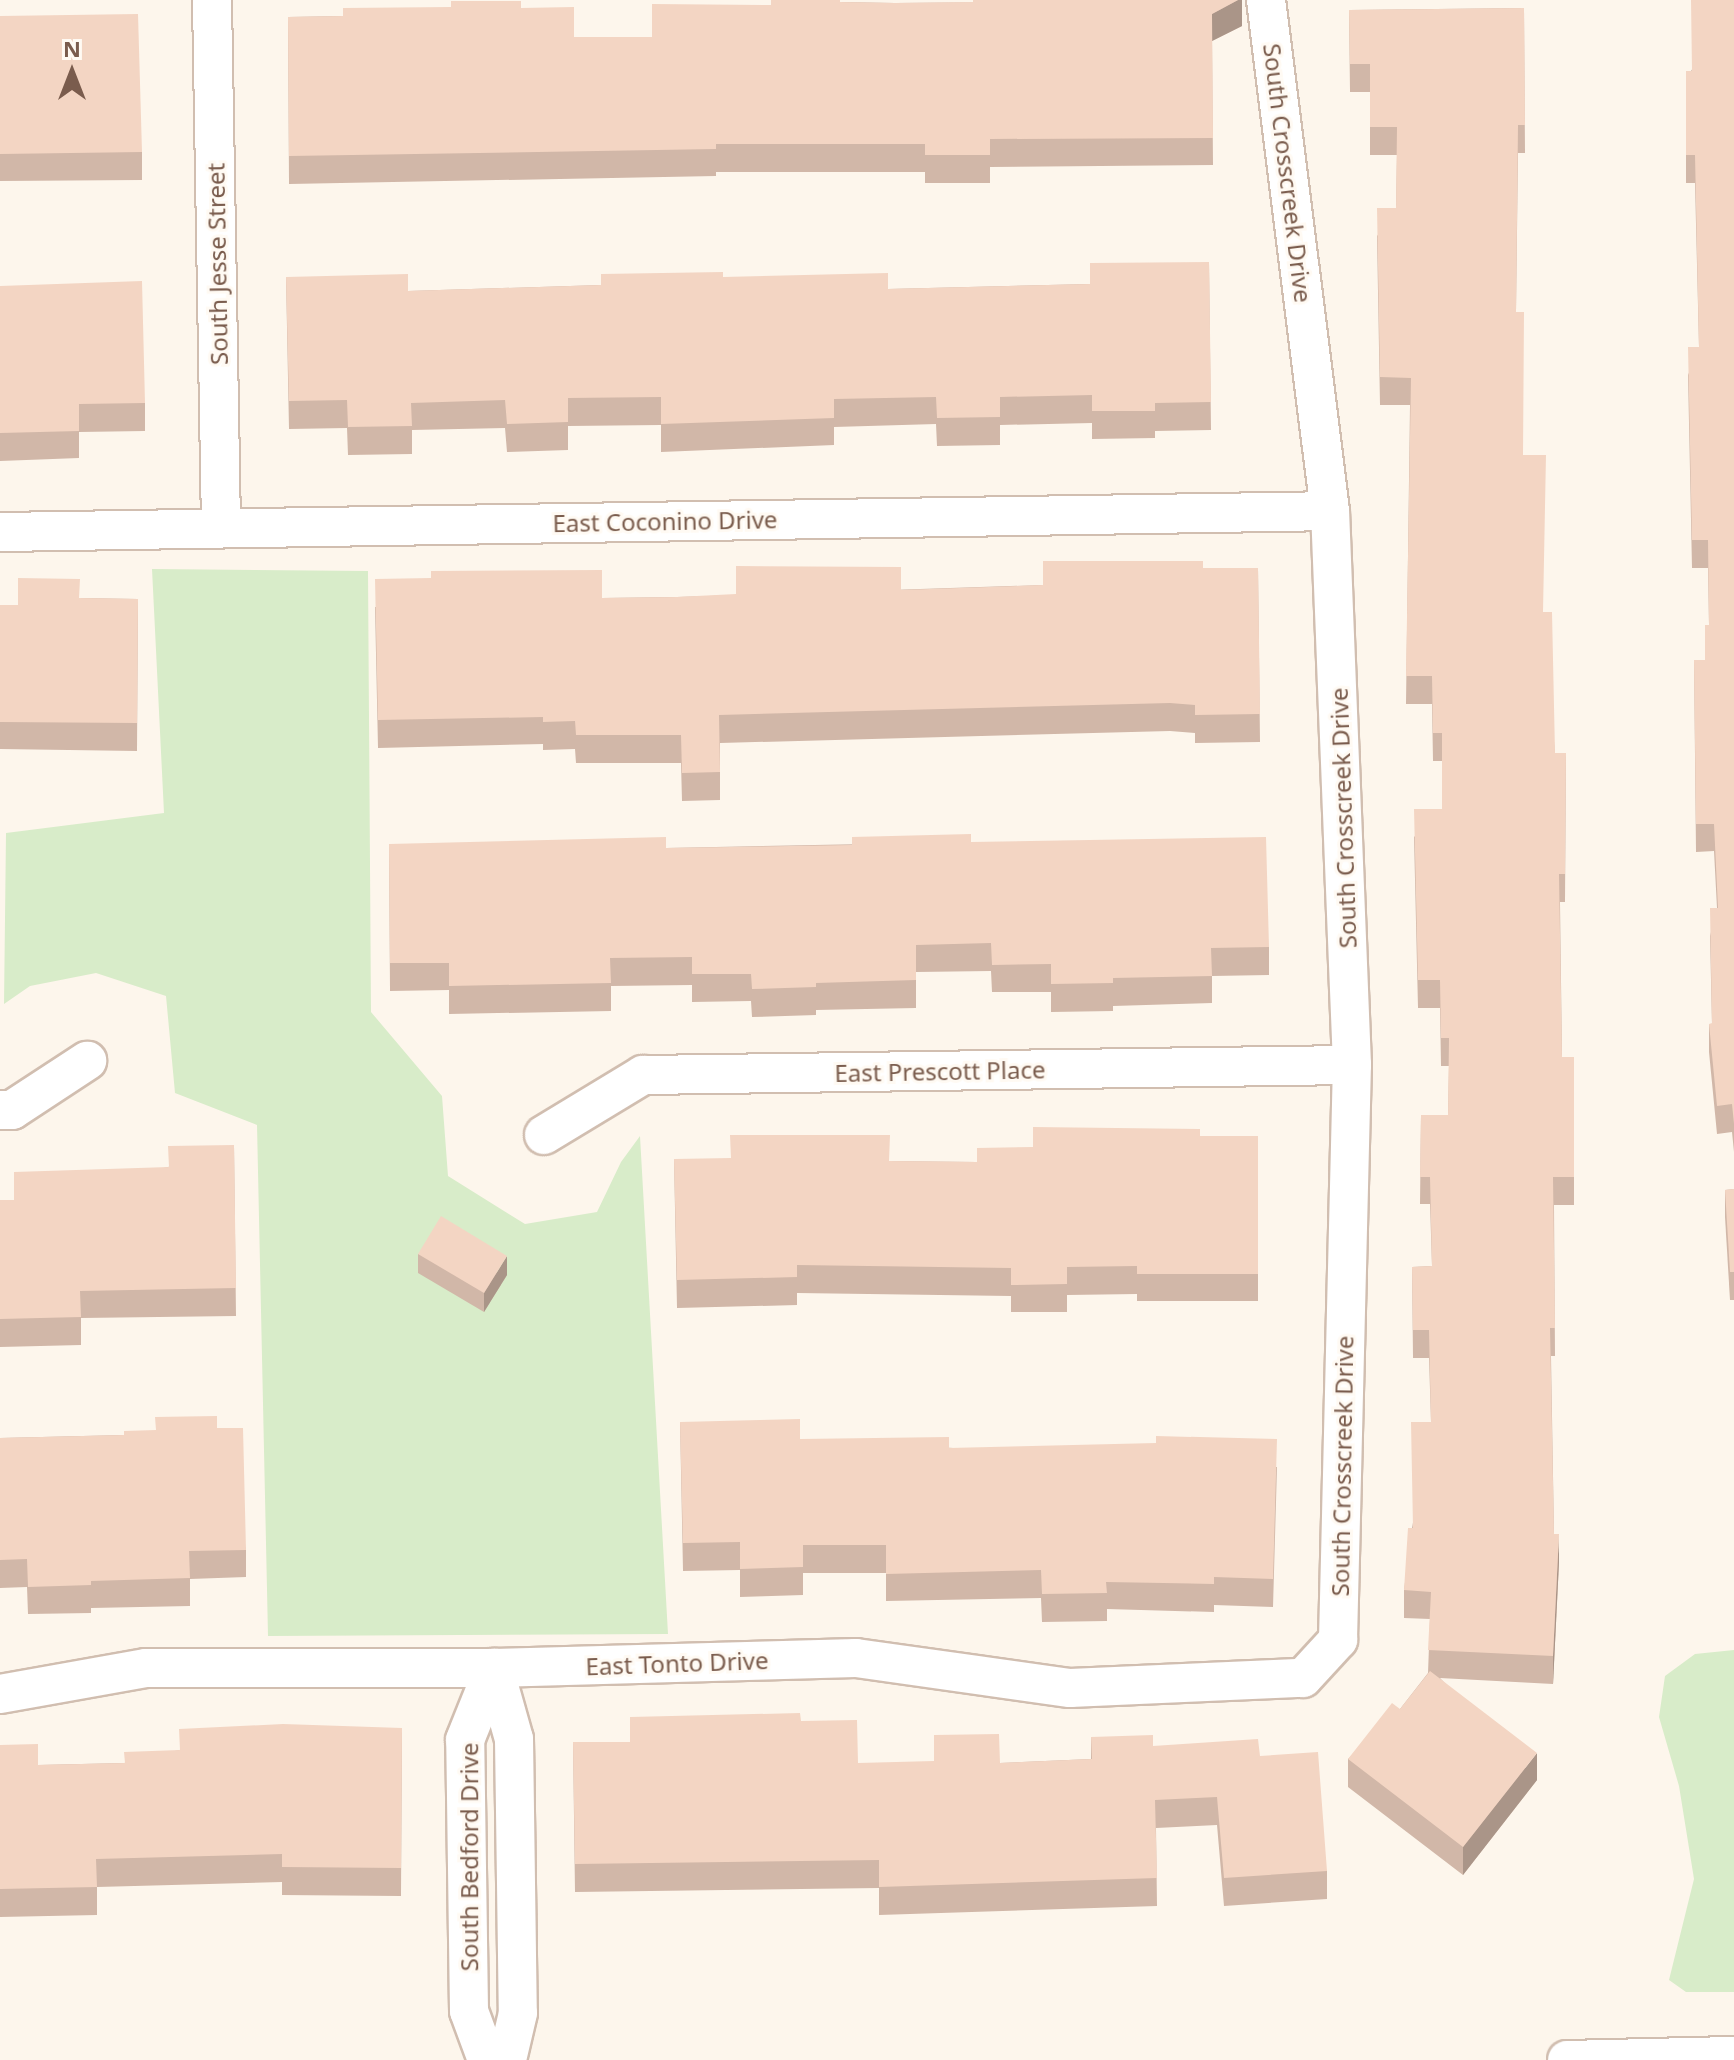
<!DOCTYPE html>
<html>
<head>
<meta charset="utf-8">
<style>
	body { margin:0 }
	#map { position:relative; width:1734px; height:2060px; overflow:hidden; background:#fdf6ec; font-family:"Noto Sans",sans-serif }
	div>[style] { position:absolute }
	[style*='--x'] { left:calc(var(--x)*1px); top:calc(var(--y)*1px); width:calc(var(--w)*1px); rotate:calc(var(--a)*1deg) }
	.green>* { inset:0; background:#d8ecc9 }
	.roads { filter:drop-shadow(2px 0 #d1beb0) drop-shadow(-2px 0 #d1beb0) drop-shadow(0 2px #d1beb0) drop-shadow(0 -2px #d1beb0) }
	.minor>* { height:38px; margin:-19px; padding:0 19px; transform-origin:19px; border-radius:19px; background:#fff }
	.wall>* { inset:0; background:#d1b7a8 }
	.shaded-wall>* { inset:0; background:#aa9588 }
	.building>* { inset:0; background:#f3d5c3 }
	span { translate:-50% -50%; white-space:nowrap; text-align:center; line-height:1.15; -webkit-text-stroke:6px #fffaf3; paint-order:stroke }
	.street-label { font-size:24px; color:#7a5c4d }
	.north { position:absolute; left:32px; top:32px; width:80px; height:80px; -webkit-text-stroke:6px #fffaf3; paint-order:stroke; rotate:0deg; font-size:22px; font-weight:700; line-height:32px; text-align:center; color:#7a5c4d }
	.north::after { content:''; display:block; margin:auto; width:28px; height:36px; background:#7a5c4d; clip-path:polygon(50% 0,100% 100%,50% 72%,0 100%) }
</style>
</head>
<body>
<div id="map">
	<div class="green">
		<div style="clip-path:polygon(152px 569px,368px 571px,371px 1012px,442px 1096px,448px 1176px,525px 1224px,597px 1212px,621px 1162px,640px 1136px,668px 1634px,268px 1636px,257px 1125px,175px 1093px,166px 996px,96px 973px,30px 986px,4px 1004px,6px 833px,164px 813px)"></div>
		<div style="clip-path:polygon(1734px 1650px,1734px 1992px,1686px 1992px,1669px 1980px,1694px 1879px,1679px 1786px,1659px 1717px,1665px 1676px,1695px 1654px)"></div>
	</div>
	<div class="roads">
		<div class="minor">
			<div style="--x:212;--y:0;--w:528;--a:89.02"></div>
			<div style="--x:0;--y:532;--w:1330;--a:-0.9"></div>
			<div style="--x:0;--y:1110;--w:12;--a:0"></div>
			<div style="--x:12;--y:1110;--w:90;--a:-33.2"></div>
			<div style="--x:544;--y:1135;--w:116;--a:-31.2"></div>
			<div style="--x:643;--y:1075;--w:709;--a:-0.81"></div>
			<div style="--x:494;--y:1668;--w:74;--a:74.3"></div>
			<div style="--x:514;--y:1739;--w:274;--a:89.2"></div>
			<div style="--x:518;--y:2013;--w:48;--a:103.2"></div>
			<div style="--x:0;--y:1694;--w:148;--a:-10.1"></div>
			<div style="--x:146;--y:1668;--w:348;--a:0"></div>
			<div style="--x:494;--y:1668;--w:362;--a:-1.6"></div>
			<div style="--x:856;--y:1658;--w:216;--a:8"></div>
			<div style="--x:1070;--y:1688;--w:233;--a:-2.5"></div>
			<div style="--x:1303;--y:1678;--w:52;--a:-47.4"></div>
			<div style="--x:1338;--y:1640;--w:575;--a:-88.61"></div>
			<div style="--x:1352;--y:1065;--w:554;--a:-92.27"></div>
			<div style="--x:1330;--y:511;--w:515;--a:-97.14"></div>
			<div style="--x:487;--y:2060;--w:52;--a:-110.2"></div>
			<div style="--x:469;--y:2011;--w:271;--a:-90.8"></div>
			<div style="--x:465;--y:1740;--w:78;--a:-68.1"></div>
			<div style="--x:1567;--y:2060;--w:167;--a:-1.4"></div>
		</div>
	</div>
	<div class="wall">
		<div style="clip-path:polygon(1242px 0,1242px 26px,1212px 41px,1213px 165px,990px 167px,990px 183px,925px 183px,925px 172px,716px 172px,716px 176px,289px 184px,288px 17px,343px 16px,521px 8px,574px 37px,652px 37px,771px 5px,840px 2px,895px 3px)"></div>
		<div style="clip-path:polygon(1734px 0,1734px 1152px,1732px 1132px,1717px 1134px,1709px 1052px,1709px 1024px,1712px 1024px,1710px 936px,1717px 908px,1714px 851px,1696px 852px,1694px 660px,1705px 660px,1709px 625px,1708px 568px,1692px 568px,1688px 375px,1699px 347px,1695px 183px,1686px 183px,1686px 71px,1691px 71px)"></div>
		<div style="clip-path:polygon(1524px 8px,1525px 153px,1518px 153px,1516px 312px,1523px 455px,1543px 612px,1555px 753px,1566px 753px,1565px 902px,1560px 902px,1562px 1057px,1574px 1057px,1574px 1205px,1554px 1205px,1555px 1356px,1551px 1356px,1554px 1534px,1559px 1562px,1553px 1684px,1440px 1678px,1537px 1780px,1463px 1875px,1348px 1787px,1348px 1759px,1400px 1709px,1428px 1673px,1430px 1619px,1404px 1618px,1404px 1590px,1412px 1528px,1431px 1422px,1429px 1358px,1413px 1358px,1412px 1267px,1432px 1266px,1430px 1204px,1420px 1204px,1421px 1115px,1448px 1115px,1449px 1066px,1441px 1066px,1440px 1008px,1418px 1008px,1414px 837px,1442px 809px,1442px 761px,1433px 761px,1432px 704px,1406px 704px,1410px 405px,1380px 405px,1377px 236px,1396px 208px,1397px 155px,1370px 155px,1370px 92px,1350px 92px,1349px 10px)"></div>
		<div style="clip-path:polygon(0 16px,142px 152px,142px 180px,0 181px)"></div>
		<div style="clip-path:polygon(1209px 262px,1211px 430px,1155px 431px,1155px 438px,1092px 439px,1092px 423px,1000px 425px,1000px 445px,937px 446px,936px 424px,834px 427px,834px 445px,661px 452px,661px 425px,568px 426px,568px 450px,507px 452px,505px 428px,412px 430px,412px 454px,348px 455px,347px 428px,289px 429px,286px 277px,408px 291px,601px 285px,723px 277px,888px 289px,1090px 284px)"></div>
		<div style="clip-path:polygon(0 286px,145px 403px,145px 431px,79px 432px,79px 458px,0 461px)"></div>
		<div style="clip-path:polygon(1203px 568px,1258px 568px,1260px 742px,1195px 743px,1195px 733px,1170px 731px,720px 743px,720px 800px,682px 801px,681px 763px,576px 763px,575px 749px,543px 750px,543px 744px,378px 748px,375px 607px,602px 598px,677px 597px,1043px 585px)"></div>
		<div style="clip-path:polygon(80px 598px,138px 599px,137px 751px,0 749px,0 605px,18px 605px)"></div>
		<div style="clip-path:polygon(971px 842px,1269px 947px,1269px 975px,1212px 976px,1212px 1003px,1113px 1006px,1113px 1011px,1051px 1012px,1051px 992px,992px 992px,991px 971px,916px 972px,916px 1008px,816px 1010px,816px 1015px,752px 1017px,751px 1001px,692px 1002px,692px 985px,611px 986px,611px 1011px,449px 1014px,449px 990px,390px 991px,389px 844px,666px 848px)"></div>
		<div style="clip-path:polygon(1200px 1136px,1258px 1136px,1258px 1301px,1137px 1301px,1137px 1294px,1067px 1295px,1067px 1312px,1011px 1312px,1011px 1296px,797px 1293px,797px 1305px,677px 1308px,674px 1159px,977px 1162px,1033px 1147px)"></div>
		<div style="clip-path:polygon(234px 1145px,236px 1316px,81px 1318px,81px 1345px,0 1347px,0 1200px,14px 1200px,168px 1167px)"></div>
		<div style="clip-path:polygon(1734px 1189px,1734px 1300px,1730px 1300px,1725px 1217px,1725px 1190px)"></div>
		<div style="clip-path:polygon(418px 1254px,507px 1275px,484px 1312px,418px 1273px)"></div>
		<div style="clip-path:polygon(680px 1422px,800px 1439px,1277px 1467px,1273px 1607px,1214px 1605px,1214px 1612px,1107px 1609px,1107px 1621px,1042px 1622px,1041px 1598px,886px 1601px,886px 1573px,803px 1573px,803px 1595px,740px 1597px,740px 1570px,683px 1571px)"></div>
		<div style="clip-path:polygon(217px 1428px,246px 1550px,246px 1577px,190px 1579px,190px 1606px,91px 1608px,91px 1613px,28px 1614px,27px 1587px,0 1588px,0 1438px,124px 1435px)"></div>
		<div style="clip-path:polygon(801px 1721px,858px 1763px,1000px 1763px,1091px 1759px,1091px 1737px,1153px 1746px,1260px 1756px,1327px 1871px,1327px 1899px,1224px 1906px,1217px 1825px,1156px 1828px,1157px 1906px,879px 1915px,879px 1888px,575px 1892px,573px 1742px,630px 1742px)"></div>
		<div style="clip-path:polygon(402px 1728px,401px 1896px,282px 1895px,282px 1882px,97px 1887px,97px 1915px,0 1917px,0 1745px,38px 1765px,124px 1763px,179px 1750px)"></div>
	</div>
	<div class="shaded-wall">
		<div style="clip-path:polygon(1238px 0,1242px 0,1242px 26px,1212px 41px,1212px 14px)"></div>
		<div style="clip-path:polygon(507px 1256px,507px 1275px,484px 1312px,484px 1293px)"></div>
		<div style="clip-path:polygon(1559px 1534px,1559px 1562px,1553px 1684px,1553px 1656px)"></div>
		<div style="clip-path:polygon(1537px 1753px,1537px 1780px,1463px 1875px,1463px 1847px)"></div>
	</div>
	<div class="building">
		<div style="clip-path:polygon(771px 0,840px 0,840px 2px,895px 3px,973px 2px,973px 0,1238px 0,1212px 14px,1213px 138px,990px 139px,990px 155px,925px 155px,925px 144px,716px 144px,716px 149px,289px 156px,288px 17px,343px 16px,343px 8px,451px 7px,451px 1px,521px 1px,521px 8px,574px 7px,574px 37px,652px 37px,652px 4px,771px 5px)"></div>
		<div style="clip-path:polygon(1691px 0,1734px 0,1734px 1124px,1732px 1104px,1717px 1106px,1709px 1024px,1712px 1023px,1710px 908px,1718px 908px,1714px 824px,1696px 824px,1694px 660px,1705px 660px,1705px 625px,1709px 625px,1708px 540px,1692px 540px,1688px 347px,1699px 347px,1695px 155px,1686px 155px,1686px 71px,1692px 71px)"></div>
		<div style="clip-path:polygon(1524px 8px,1525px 125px,1518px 125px,1516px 312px,1524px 312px,1523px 455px,1546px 455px,1543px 612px,1552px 612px,1555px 753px,1566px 753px,1565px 874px,1559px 874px,1562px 1057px,1574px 1057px,1574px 1177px,1553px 1177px,1555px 1328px,1550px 1328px,1554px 1534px,1559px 1534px,1553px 1656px,1428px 1650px,1431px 1592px,1404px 1590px,1408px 1528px,1413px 1528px,1411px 1422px,1431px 1422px,1429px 1330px,1413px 1330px,1412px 1267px,1432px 1266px,1430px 1177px,1420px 1177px,1421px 1115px,1448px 1115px,1449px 1038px,1441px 1038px,1440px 980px,1418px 980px,1414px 809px,1442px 809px,1442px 733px,1433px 733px,1432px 676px,1406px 676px,1411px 378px,1380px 377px,1377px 208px,1396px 208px,1397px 127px,1370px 127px,1370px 64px,1350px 64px,1349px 10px)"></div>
		<div style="clip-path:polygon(138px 14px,142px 152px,0 154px,0 16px)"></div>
		<div style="clip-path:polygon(1209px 262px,1211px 402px,1155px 403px,1155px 411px,1092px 411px,1092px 395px,1000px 397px,1000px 417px,937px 418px,936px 397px,834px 399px,834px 418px,661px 424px,661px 397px,568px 398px,568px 422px,507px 424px,505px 400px,411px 403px,412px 426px,348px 427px,347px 400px,289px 401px,286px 277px,408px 274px,408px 291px,601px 285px,601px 274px,723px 272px,723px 277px,888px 273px,888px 289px,1090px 284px,1090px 263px)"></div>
		<div style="clip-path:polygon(142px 281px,145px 403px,79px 404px,79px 431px,0 433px,0 286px)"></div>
		<div style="clip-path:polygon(1043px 561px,1203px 561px,1203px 568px,1258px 568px,1260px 714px,1195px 715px,1195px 705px,1170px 703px,719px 715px,720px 772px,682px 773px,681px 735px,576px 735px,575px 721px,543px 722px,543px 717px,378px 720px,375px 579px,431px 578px,431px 571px,602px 570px,602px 598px,677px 597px,736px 594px,736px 566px,901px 567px,901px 590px,1043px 585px)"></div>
		<div style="clip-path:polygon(18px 578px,80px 579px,79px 598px,138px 599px,137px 723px,0 722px,0 605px,18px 605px)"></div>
		<div style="clip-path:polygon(971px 834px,971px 842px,1266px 837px,1269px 947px,1211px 948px,1212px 976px,1113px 978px,1113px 983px,1051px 984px,1051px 964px,992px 965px,991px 943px,916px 945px,916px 980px,816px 983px,816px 987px,752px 989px,751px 974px,692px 974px,692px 957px,610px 958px,611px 983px,449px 986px,449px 963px,390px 963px,389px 844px,666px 837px,666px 848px,852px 845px,852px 837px)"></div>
		<div style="clip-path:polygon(1033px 1127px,1200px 1129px,1200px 1136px,1258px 1136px,1258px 1274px,1137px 1274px,1137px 1266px,1067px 1267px,1067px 1284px,1011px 1285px,1011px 1268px,797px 1265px,797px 1277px,677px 1280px,674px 1159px,731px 1158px,730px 1135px,890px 1135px,889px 1161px,977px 1162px,977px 1148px,1033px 1147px)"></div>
		<div style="clip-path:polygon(234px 1145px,236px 1288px,80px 1291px,81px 1317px,0 1319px,0 1200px,14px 1200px,14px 1172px,169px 1167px,168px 1146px)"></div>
		<div style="clip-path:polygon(1734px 1189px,1734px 1272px,1730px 1272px,1725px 1190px)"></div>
		<div style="clip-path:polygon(441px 1216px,507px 1256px,484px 1293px,418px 1254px)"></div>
		<div style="clip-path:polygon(217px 1416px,217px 1428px,243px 1428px,246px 1550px,189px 1551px,190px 1578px,91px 1581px,91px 1585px,28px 1587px,27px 1559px,0 1560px,0 1438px,124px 1435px,124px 1431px,156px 1430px,155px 1417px)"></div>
		<div style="clip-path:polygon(800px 1419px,800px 1439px,949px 1437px,949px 1448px,1156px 1443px,1156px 1436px,1277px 1439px,1273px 1579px,1214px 1577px,1214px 1584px,1106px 1582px,1107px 1593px,1042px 1594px,1041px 1570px,886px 1574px,886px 1545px,803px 1545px,803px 1567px,740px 1569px,740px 1542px,683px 1543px,680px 1422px)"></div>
		<div style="clip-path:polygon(1430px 1671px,1537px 1753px,1463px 1847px,1348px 1759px,1392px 1703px,1400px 1709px)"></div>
		<div style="clip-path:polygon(800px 1713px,801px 1721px,857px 1720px,858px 1763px,934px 1761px,934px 1735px,999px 1734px,1000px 1763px,1092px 1759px,1091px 1737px,1153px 1735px,1153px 1746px,1258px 1739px,1260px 1756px,1318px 1752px,1327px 1871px,1224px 1878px,1217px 1797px,1155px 1800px,1157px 1878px,879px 1887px,879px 1860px,575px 1864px,573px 1742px,630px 1742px,630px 1717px)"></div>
		<div style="clip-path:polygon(283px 1724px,402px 1728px,401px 1868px,282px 1867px,282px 1854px,96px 1859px,97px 1887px,0 1889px,0 1745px,38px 1744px,38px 1765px,125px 1763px,124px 1752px,180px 1750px,179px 1729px)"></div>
	</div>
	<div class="street-label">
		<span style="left:1288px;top:173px;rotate:83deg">South Crosscreek Drive</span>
		<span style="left:217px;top:264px;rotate:-91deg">South Jesse Street</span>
		<span style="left:665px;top:521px;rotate:-1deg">East Coconino Drive</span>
		<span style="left:1343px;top:818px;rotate:-92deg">South Crosscreek Drive</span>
		<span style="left:940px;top:1071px;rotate:-1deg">East Prescott Place</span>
		<span style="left:1342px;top:1466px;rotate:-89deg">South Crosscreek Drive</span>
		<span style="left:677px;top:1663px;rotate:-2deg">East Tonto Drive</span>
		<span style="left:469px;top:1857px;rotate:-90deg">South Bedford Drive</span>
	</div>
	<div class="north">N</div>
</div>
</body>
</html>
